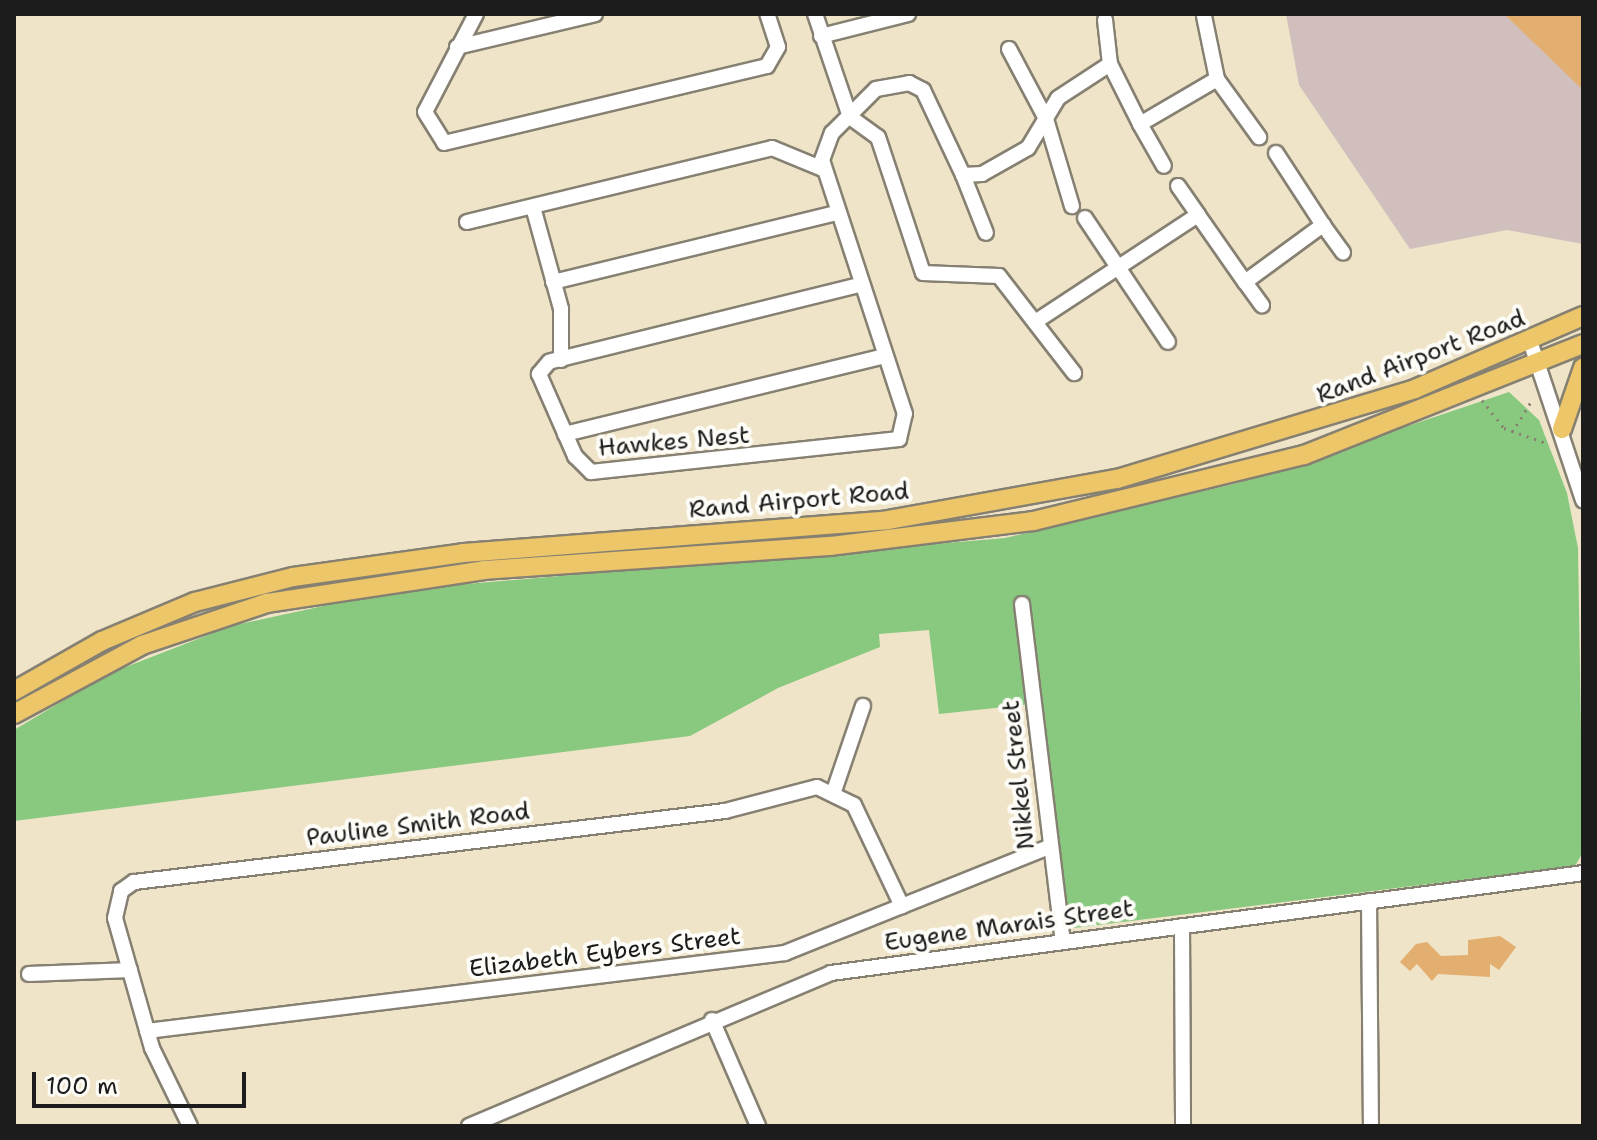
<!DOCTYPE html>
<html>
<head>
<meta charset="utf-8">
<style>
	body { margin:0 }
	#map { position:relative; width:1597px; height:1140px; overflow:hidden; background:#efe4c8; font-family:"Shantell Sans",sans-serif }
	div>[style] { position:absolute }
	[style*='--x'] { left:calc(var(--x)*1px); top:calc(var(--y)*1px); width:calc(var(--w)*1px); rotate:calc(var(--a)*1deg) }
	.industrial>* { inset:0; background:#d1bfbe }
	.green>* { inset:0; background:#88c87f }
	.building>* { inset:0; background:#e3af71 }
	.path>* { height:3px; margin-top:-1.5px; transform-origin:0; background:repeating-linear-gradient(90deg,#868072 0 2px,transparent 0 8px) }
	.roads { filter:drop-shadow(2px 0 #868072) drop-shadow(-2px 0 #868072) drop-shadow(0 2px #868072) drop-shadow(0 -2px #868072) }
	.minor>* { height:14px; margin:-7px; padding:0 7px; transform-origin:7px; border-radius:7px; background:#fff }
	.major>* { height:18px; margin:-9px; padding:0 9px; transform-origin:9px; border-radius:9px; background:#ecc669 }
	span { translate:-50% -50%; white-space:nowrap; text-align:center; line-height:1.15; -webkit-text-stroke:8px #fdfcf7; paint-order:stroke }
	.street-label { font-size:24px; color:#1c1c1c }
	.frame { position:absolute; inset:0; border:16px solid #1c1c1c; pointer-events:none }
	.scale { position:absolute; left:32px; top:1072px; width:214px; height:36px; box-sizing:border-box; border:4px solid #1c1c1c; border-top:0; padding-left:10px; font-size:24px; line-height:28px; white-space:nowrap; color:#1c1c1c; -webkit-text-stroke:6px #fdfcf7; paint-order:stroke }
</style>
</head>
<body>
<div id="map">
	<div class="industrial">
		<div style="clip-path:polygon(1286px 14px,1583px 14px,1583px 244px,1507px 230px,1410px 249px,1299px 85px)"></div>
	</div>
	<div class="green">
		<div style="clip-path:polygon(1509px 392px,1539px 420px,1567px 493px,1578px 548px,1583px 852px,1575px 866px,1074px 928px,1064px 904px,1041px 703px,939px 714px,929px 630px,879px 634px,880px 647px,778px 688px,690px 736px,14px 821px,14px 730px,108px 674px,231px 626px,397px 590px,1005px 538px,1238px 483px)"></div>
	</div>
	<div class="building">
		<div style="clip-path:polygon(1504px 14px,1583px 14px,1583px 90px)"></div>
		<div style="clip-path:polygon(1500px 936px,1516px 947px,1499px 970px,1490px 964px,1490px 977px,1438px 974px,1432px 981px,1417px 964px,1410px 971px,1400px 962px,1416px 944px,1427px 942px,1441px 956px,1468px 955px,1468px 940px)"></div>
	</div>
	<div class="path">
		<div style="--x:1482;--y:400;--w:36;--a:52"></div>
		<div style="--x:1504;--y:428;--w:48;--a:19.6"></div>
		<div style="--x:1512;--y:432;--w:39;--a:-58"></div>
	</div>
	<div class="roads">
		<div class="minor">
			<div style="--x:476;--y:14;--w:110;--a:117.5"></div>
			<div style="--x:425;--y:112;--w:36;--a:58"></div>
			<div style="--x:444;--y:143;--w:332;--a:-13.4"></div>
			<div style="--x:767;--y:66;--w:22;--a:-60"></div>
			<div style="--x:778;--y:47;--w:35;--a:-108"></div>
			<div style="--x:815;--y:14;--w:109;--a:71.2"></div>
			<div style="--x:1204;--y:16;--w:64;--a:78.3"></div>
			<div style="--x:1105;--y:20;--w:44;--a:83.5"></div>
			<div style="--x:821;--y:36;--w:90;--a:-14.2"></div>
			<div style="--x:457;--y:47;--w:142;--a:-13.4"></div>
			<div style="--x:1009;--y:49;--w:79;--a:62.1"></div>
			<div style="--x:1046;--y:119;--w:91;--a:73.4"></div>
			<div style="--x:850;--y:117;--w:34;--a:36"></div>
			<div style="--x:878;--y:137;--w:143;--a:71.7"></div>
			<div style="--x:923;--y:273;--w:76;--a:2.3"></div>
			<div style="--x:999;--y:276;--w:123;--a:52.3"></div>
			<div style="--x:1140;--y:124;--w:48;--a:60.3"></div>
			<div style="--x:963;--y:175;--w:62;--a:68.4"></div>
			<div style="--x:1178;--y:186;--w:35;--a:55"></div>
			<div style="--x:533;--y:207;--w:106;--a:74.6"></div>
			<div style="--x:561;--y:309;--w:51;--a:90"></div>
			<div style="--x:1085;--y:218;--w:149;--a:56.2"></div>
			<div style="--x:467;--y:222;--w:314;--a:-13.6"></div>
			<div style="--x:772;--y:148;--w:55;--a:22.4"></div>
			<div style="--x:1323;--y:225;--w:34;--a:54"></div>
			<div style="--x:553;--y:282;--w:291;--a:-13.7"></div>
			<div style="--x:1245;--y:282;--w:29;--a:54"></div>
			<div style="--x:859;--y:285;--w:319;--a:166.1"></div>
			<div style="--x:549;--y:362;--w:16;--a:130"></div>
			<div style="--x:539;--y:374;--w:90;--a:66.3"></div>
			<div style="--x:575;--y:456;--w:23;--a:45"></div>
			<div style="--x:591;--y:472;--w:310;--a:-6.1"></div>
			<div style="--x:899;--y:439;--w:26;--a:-77"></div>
			<div style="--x:905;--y:414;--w:267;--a:-108.1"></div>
			<div style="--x:822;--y:160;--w:29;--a:-70"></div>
			<div style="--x:832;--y:133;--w:62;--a:-45"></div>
			<div style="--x:876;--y:89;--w:34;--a:-10"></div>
			<div style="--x:909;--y:83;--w:16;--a:27"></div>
			<div style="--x:923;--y:90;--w:94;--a:64.8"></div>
			<div style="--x:963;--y:175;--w:19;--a:-3"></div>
			<div style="--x:982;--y:174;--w:53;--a:-29.5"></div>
			<div style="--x:1028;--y:148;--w:58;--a:-59"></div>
			<div style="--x:1058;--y:98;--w:62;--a:-33.2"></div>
			<div style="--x:1110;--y:64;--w:67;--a:63.4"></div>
			<div style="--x:1140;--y:124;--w:89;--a:-30.3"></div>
			<div style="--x:1217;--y:79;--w:72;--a:54.1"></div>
			<div style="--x:1035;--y:322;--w:195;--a:-33.3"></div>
			<div style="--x:1198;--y:215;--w:82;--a:55"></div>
			<div style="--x:1245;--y:282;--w:97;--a:-36.2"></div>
			<div style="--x:1323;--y:225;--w:86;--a:-123.1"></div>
			<div style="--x:1530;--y:341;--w:168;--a:71.6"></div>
			<div style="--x:565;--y:434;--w:328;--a:-13.7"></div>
			<div style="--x:1022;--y:604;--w:339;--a:83.1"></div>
			<div style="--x:834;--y:791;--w:90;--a:-71.2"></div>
			<div style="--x:1369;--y:901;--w:225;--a:89.5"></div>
			<div style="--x:1182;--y:926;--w:200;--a:89.7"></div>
			<div style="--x:29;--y:974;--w:101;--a:-2.3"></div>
			<div style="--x:712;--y:1020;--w:116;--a:66.5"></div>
			<div style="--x:147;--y:1031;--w:643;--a:-6.97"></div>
			<div style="--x:785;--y:953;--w:284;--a:-21.9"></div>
			<div style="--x:190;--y:1126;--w:87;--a:-116"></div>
			<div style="--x:152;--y:1048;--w:135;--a:-105.9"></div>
			<div style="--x:115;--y:918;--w:28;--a:-77"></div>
			<div style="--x:121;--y:891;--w:16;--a:-35"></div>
			<div style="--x:134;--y:882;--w:595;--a:-6.85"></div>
			<div style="--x:725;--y:811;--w:95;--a:-14.6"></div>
			<div style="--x:817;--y:787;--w:41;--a:25.9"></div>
			<div style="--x:854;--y:805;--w:112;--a:64.6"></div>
			<div style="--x:469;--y:1126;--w:393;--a:-22.9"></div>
			<div style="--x:831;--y:973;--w:759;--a:-7.57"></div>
		</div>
		<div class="major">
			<div style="--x:1562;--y:429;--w:65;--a:-71"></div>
			<div style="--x:14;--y:691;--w:101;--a:-29.6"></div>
			<div style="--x:102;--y:641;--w:101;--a:-22.8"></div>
			<div style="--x:195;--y:602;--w:101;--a:-14.3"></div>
			<div style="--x:293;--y:577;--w:172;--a:-8"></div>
			<div style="--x:463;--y:553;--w:426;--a:-4.4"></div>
			<div style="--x:888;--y:520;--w:233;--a:-10.2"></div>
			<div style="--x:1117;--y:479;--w:311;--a:-16.8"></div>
			<div style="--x:1415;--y:389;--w:183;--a:-23.5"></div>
			<div style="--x:14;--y:714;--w:145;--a:-28.3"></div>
			<div style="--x:142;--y:645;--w:132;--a:-18.6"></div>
			<div style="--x:267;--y:603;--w:219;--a:-8.6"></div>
			<div style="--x:484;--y:570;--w:347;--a:-4"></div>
			<div style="--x:830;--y:546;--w:205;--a:-7"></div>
			<div style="--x:1033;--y:521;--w:279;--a:-13.7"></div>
			<div style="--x:1304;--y:455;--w:300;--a:-21.7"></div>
		</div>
	</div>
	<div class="street-label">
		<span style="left:1421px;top:357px;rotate:-21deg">Rand Airport Road</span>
		<span style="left:674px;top:442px;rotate:-5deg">Hawkes Nest</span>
		<span style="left:799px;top:501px;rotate:-5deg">Rand Airport Road</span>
		<span style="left:1019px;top:775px;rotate:-96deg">Nikkel Street</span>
		<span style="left:418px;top:825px;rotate:-7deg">Pauline Smith Road</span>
		<span style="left:1009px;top:926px;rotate:-8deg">Eugene Marais Street</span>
		<span style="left:605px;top:953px;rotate:-7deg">Elizabeth Eybers Street</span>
	</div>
	<div class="frame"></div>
	<div class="scale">100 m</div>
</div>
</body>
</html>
